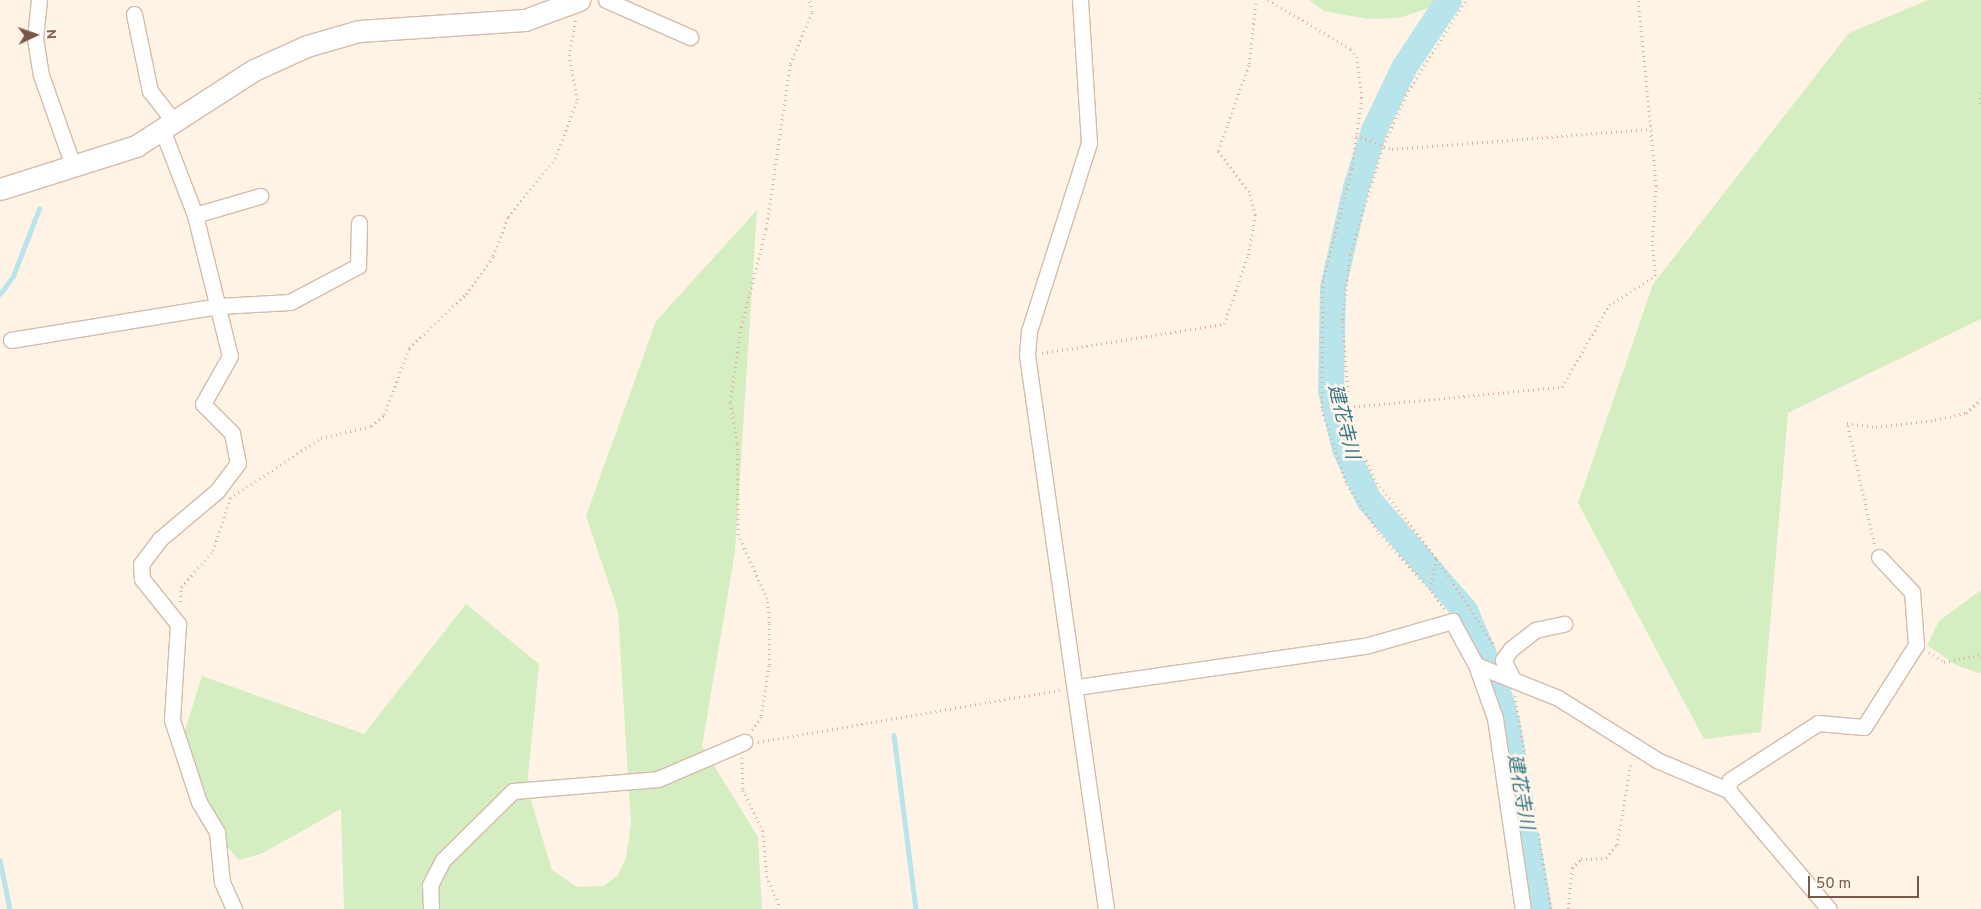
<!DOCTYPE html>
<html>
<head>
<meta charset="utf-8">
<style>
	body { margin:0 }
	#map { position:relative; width:1981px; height:909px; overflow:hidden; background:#fef3e5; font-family:Overpass,"Noto Sans JP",sans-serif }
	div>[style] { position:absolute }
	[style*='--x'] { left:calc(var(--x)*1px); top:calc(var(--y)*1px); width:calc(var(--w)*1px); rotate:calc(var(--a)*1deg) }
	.green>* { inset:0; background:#d5eec1 }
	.stream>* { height:4.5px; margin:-2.25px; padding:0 2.25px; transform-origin:2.25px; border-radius:2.25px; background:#b7e5eb }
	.river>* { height:26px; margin:-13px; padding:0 13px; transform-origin:13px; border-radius:13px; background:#b7e5eb }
	.path>* { height:2.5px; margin-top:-1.25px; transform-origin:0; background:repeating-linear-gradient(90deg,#dcb29c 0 1px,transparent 0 5px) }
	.roads { filter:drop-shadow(1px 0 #d4bcac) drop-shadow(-1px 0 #d4bcac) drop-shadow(0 1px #d4bcac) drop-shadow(0 -1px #d4bcac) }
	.street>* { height:15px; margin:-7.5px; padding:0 7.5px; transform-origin:7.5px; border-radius:7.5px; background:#fff }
	.secondary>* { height:21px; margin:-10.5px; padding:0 10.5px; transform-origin:10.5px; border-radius:10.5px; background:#fff }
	span { translate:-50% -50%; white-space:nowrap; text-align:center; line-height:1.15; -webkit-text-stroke:5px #fff7ed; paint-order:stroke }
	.water-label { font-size:19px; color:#397882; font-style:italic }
	.north { position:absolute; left:10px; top:10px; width:50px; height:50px; -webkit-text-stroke:4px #fff7ed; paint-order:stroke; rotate:87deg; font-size:14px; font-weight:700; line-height:20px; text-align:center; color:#7b5747 }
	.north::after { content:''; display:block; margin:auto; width:18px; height:22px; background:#7b5747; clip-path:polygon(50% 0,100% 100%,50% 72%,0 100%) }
	.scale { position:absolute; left:1808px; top:876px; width:111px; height:22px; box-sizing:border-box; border:2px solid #7b5747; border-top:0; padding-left:6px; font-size:15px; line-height:18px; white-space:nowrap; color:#7b5747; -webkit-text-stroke:4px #fff7ed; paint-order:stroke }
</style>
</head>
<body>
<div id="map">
	<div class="green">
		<div style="clip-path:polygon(1309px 0,1452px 0,1399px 18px,1368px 19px,1324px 11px)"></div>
		<div style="clip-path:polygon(1928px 0,1981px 0,1981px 319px,1788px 413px,1761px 732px,1704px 739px,1578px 503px,1653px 284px,1849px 33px)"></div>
		<div style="clip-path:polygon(757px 210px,735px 552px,702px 746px,758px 837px,762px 909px,344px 909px,341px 809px,261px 854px,239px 860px,210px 829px,184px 733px,202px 676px,364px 734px,466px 604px,539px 664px,527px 787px,552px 870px,577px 887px,604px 886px,618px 875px,626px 858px,631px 825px,618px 611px,586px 516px,656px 321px)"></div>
		<div style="clip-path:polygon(1981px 590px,1981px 673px,1979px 673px,1956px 665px,1927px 645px,1939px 621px)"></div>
	</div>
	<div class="stream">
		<div style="--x:0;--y:294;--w:22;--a:-54"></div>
		<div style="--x:13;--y:276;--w:72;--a:-68.8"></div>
		<div style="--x:894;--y:735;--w:175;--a:82.8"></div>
		<div style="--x:0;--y:860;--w:50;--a:78.5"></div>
	</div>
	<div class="river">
		<div style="--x:1449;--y:0;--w:82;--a:123.5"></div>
		<div style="--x:1404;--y:68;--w:70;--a:115.5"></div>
		<div style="--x:1374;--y:131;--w:60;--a:107.5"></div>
		<div style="--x:1356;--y:188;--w:103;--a:103"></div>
		<div style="--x:1333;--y:288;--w:102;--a:91.1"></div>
		<div style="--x:1331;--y:390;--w:61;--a:76.7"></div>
		<div style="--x:1345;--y:449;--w:56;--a:64.8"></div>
		<div style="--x:1369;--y:500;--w:147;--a:49.1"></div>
		<div style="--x:1465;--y:611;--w:73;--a:66.6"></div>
		<div style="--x:1494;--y:678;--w:46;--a:73.5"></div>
		<div style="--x:1507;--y:722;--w:190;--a:80.3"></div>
	</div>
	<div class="path">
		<div style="--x:1268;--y:0;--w:96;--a:30.6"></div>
		<div style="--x:1351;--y:49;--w:10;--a:53"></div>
		<div style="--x:1357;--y:57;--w:41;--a:83"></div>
		<div style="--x:1362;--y:98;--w:72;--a:98"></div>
		<div style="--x:1352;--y:169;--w:117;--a:104.4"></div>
		<div style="--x:1323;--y:282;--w:128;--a:90.4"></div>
		<div style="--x:1322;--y:410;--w:78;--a:71.3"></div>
		<div style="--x:1347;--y:484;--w:59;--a:56.9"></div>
		<div style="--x:1379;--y:533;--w:76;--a:47.7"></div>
		<div style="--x:1981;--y:93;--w:13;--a:90"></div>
		<div style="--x:1356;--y:136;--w:38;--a:20"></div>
		<div style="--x:1392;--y:149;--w:260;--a:-4.4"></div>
		<div style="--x:1042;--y:353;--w:184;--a:-9.1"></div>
		<div style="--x:1224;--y:324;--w:73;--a:-70.8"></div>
		<div style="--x:1248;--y:255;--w:41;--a:-80.1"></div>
		<div style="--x:1255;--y:215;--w:24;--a:-105"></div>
		<div style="--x:1249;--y:192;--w:51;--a:-127.1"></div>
		<div style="--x:1218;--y:151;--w:92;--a:-70.4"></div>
		<div style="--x:1249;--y:64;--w:64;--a:-83.8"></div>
		<div style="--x:1349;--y:407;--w:214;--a:-5.4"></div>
		<div style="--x:1562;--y:387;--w:95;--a:-60.2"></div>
		<div style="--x:1609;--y:305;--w:54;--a:-32.2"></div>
		<div style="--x:1655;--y:276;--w:34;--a:-95"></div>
		<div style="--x:1652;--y:242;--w:56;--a:-85.9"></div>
		<div style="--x:1656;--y:186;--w:187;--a:-95.5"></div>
		<div style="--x:1874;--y:544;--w:124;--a:-102.6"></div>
		<div style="--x:1847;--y:423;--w:29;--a:8"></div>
		<div style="--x:1876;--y:427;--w:59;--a:-6.8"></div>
		<div style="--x:1935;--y:420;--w:32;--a:-13"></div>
		<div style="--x:1966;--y:413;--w:21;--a:-43"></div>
		<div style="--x:1437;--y:559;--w:105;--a:56.3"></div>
		<div style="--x:180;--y:602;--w:15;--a:-86"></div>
		<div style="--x:181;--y:587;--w:48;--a:-48.4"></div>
		<div style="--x:213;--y:551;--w:56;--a:-72.2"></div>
		<div style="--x:230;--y:498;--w:109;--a:-33.4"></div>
		<div style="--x:321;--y:438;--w:51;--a:-13.5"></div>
		<div style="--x:371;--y:426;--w:17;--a:-40"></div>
		<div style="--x:384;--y:415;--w:72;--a:-69.5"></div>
		<div style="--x:409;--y:348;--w:79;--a:-43.5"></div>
		<div style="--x:466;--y:294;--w:47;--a:-54.6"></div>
		<div style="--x:493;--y:256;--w:42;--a:-69"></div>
		<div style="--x:508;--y:217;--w:75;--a:-51"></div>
		<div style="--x:555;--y:159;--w:63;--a:-69.6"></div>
		<div style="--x:577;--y:100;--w:45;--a:-100.3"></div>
		<div style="--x:569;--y:56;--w:36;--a:-80"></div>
		<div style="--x:1444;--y:609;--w:24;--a:-125"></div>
		<div style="--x:1430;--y:589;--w:32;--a:-79"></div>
		<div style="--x:1436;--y:558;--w:95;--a:-128.6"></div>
		<div style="--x:1377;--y:484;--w:47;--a:-115.5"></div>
		<div style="--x:1357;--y:442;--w:36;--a:-103"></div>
		<div style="--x:1349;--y:407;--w:87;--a:-94.6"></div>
		<div style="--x:1342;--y:320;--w:66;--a:-83.1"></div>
		<div style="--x:1350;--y:254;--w:113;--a:-73"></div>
		<div style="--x:1383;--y:146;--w:60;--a:-65.6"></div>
		<div style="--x:1408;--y:91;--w:108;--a:-57.5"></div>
		<div style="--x:1929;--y:652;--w:18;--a:34"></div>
		<div style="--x:1944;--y:662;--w:38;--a:-11"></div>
		<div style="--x:1515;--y:696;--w:216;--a:80.4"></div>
		<div style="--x:752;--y:730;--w:17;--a:-57"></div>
		<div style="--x:761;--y:716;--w:52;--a:-81.1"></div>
		<div style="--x:769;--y:665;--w:42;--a:-90"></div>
		<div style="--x:769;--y:623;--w:24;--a:-95"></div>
		<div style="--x:767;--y:599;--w:70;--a:-114.4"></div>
		<div style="--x:738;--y:535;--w:92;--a:-90.6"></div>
		<div style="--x:737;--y:443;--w:42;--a:-99.7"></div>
		<div style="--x:730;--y:402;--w:76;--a:-81.7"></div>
		<div style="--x:741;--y:327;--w:101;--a:-75.7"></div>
		<div style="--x:766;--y:229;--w:167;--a:-81.7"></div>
		<div style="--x:790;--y:64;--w:56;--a:-67.1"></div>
		<div style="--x:812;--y:12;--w:12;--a:-104"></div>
		<div style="--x:758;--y:742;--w:306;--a:-9.8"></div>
		<div style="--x:742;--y:758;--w:32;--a:88"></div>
		<div style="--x:743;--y:790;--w:46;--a:64"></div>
		<div style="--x:763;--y:831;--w:45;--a:84.9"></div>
		<div style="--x:767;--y:876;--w:35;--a:68"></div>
		<div style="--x:1568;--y:909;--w:41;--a:-84.4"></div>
		<div style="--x:1572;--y:868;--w:13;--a:-45"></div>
		<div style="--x:1581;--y:859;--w:25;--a:-2"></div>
		<div style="--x:1606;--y:858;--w:17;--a:-50"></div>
		<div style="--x:1617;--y:845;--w:85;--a:-80.5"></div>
	</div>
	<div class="roads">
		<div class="street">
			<div style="--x:39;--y:0;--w:38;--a:96"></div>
			<div style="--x:35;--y:38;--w:37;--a:81"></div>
			<div style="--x:41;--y:75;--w:96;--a:70.6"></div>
			<div style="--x:606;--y:0;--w:92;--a:23.8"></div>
			<div style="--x:1080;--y:0;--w:143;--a:86.4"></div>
			<div style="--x:1089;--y:143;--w:197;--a:107.7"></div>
			<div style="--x:1029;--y:331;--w:24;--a:95"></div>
			<div style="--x:1027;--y:355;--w:560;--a:81.88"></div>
			<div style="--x:134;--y:14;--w:79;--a:78.3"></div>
			<div style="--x:150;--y:91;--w:39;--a:52"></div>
			<div style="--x:163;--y:132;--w:89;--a:68.9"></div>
			<div style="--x:195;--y:215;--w:145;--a:76.1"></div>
			<div style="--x:230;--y:356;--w:55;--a:119.4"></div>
			<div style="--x:203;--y:404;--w:41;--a:45"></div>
			<div style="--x:232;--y:433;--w:31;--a:79"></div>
			<div style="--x:238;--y:463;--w:35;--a:127"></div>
			<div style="--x:217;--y:491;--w:75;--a:139.9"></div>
			<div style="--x:160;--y:539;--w:31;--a:127"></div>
			<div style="--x:141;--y:564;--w:15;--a:86"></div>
			<div style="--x:142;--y:579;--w:58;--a:51.3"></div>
			<div style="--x:178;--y:624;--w:96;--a:93.6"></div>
			<div style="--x:172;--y:720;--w:86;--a:71.8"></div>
			<div style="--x:199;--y:802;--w:35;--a:59"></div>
			<div style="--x:217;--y:832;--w:50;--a:84.3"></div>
			<div style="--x:222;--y:882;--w:30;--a:66"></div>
			<div style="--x:195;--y:215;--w:68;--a:-16.3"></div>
			<div style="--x:11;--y:340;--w:211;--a:-9.3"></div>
			<div style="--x:219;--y:306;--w:71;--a:-3.2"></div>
			<div style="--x:290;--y:302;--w:77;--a:-27.9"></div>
			<div style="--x:358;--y:266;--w:43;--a:-88.7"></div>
			<div style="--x:1476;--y:665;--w:88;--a:21.9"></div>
			<div style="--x:1558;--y:698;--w:119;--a:32"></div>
			<div style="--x:1659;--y:761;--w:75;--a:22.8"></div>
			<div style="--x:1728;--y:790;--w:156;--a:49.7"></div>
			<div style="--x:1511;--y:675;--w:17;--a:-118"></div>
			<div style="--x:1503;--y:660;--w:14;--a:-54"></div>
			<div style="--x:1511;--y:649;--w:31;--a:-38"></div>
			<div style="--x:1535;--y:630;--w:30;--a:-12"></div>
			<div style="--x:1076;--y:687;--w:292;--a:-8.1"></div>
			<div style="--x:1365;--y:646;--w:91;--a:-16"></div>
			<div style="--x:1452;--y:621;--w:50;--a:61.4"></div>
			<div style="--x:1476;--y:665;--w:56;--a:70.3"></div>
			<div style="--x:1495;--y:718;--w:193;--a:81.7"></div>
			<div style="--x:1728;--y:790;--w:10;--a:-79"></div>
			<div style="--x:1730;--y:780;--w:105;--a:-32.9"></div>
			<div style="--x:1818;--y:723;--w:46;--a:5"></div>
			<div style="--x:1864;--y:727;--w:97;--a:-57.6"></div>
			<div style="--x:1916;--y:645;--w:53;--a:-94.3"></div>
			<div style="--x:1912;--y:592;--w:48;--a:-133.3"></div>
			<div style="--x:431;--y:909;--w:24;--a:-92"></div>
			<div style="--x:430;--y:885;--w:28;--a:-63"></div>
			<div style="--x:443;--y:860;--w:98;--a:-44.6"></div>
			<div style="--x:513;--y:791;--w:145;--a:-4.7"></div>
			<div style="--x:658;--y:779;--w:94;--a:-23.3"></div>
		</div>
		<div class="secondary">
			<div style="--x:0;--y:189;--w:143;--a:-17.5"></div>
			<div style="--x:136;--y:146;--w:140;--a:-32.8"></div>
			<div style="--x:254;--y:70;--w:58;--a:-24.4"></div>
			<div style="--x:307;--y:46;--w:54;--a:-16.1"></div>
			<div style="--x:359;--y:31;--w:166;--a:-3.8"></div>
			<div style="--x:525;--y:20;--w:58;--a:-20.3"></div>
		</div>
	</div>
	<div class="water-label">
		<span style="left:1342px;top:422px;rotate:76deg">建花寺川</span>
		<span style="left:1519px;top:792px;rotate:80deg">建花寺川</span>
	</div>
	<div class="north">N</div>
	<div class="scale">50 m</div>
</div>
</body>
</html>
